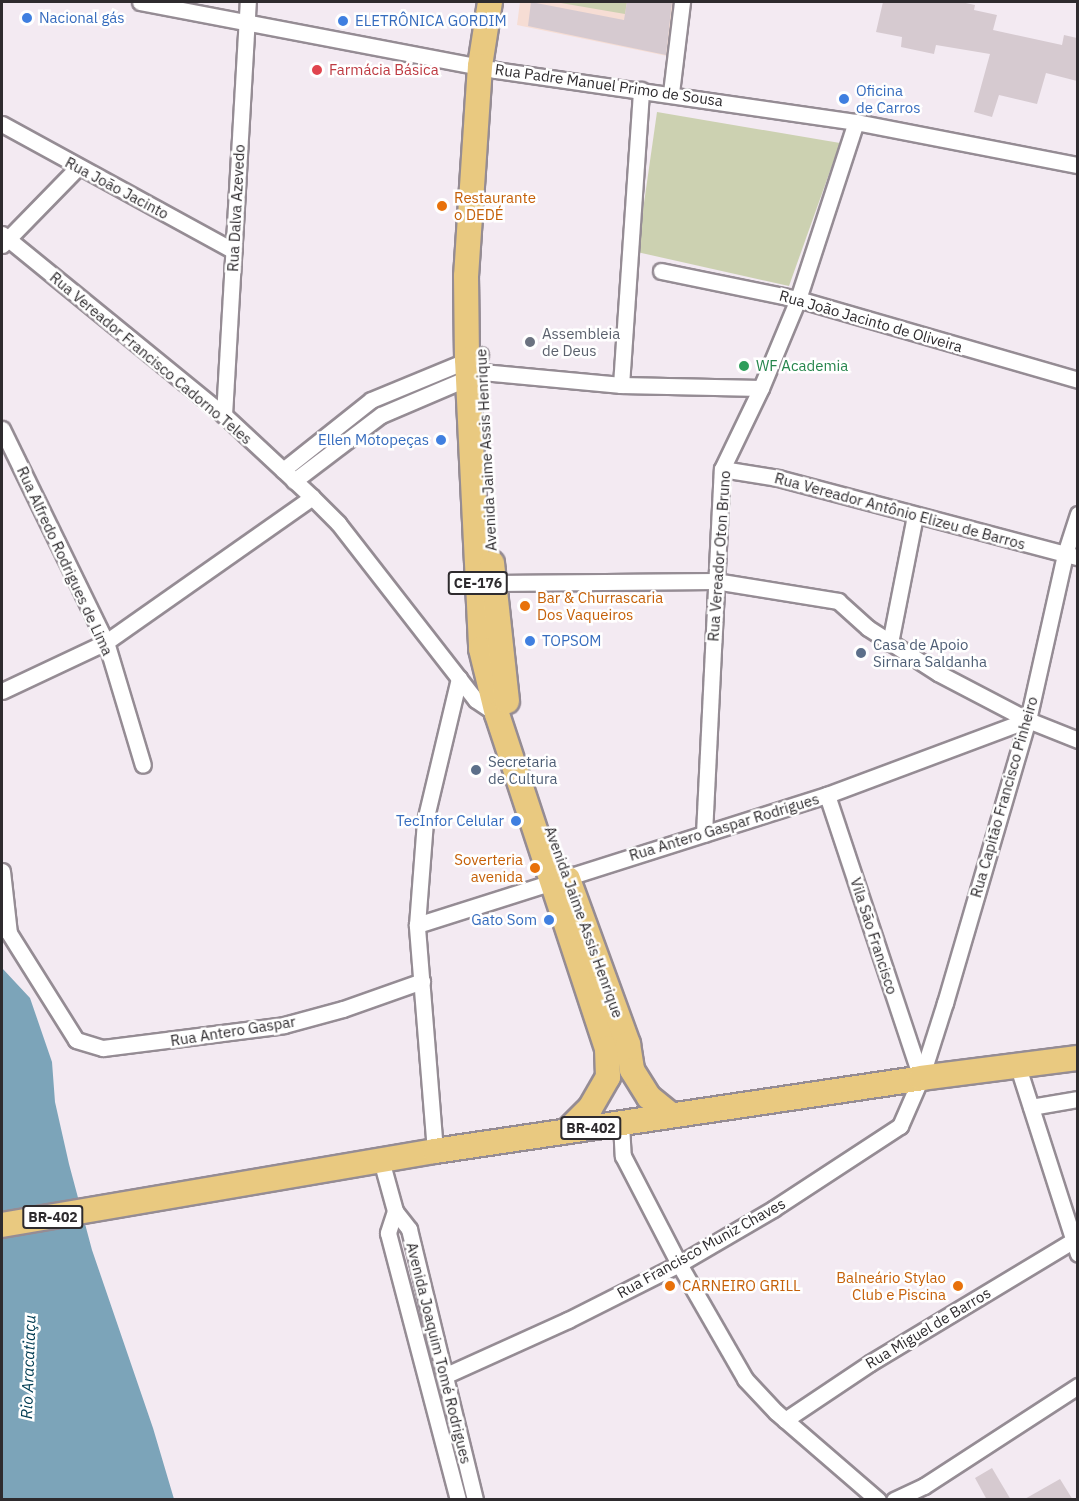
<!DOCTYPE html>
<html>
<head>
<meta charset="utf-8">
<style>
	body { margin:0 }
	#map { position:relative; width:1079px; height:1501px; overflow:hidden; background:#f3eaf2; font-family:"IBM Plex Sans",sans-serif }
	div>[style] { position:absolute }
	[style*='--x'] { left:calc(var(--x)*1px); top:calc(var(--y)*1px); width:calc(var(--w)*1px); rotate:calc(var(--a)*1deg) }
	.education>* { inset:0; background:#f6ddd4 }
	.green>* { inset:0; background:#ccd1b1 }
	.water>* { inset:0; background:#7ca4b9 }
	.building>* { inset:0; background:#d6cad0 }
	.roads { filter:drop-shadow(2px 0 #958c94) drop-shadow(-2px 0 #958c94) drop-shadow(0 2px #958c94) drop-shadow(0 -2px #958c94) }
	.minor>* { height:15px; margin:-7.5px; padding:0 7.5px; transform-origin:7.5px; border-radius:7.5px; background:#fff }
	.primary>* { height:24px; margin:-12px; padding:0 12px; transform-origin:12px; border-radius:12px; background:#e9c980 }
	.dots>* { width:16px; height:16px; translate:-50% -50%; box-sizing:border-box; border:3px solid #fff; border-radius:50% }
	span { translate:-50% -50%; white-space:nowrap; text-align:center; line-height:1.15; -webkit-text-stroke:5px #fff; paint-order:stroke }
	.shield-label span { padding:2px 4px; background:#fff; border:2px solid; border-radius:4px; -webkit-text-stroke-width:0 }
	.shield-label { font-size:14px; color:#2e2b2e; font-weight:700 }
	.shop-label { font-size:15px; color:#366cbe }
	.left { translate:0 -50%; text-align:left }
	.right { translate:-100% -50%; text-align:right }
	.health-label { font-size:15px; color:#be3a42 }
	.street-label { font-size:15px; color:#2e2b2e }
	.food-label { font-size:15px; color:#c56008 }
	.worship-label { font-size:15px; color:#5b616d }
	.leisure-label { font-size:15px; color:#27864d }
	.service-label { font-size:15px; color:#4e5e75 }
	.water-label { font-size:16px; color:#013c52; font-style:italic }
	.frame { position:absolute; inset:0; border:3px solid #2e2b2e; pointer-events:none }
</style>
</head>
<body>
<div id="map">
	<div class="education">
		<div style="clip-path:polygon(520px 2px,679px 2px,672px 57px,517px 25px)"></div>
	</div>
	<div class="green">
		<div style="clip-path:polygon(555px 2px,627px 2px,625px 14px)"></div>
		<div style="clip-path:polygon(657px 112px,840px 143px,789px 286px,637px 252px)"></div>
	</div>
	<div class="water">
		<div style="clip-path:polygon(2px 968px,30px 998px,52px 1062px,55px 1102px,69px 1164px,92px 1250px,153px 1428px,174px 1499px,2px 1499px)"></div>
	</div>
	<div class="building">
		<div style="clip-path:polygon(531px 2px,624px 20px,627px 2px,672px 2px,666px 55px,528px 26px)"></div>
		<div style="clip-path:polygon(883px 2px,961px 2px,975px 5px,974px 10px,997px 15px,993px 30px,1062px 45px,1064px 35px,1077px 38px,1077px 81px,1046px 73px,1037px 104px,999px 95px,992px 117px,974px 112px,990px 54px,936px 45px,934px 54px,901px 47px,902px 37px,876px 32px)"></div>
		<div style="clip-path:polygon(992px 1468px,1011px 1500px,987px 1500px,975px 1478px)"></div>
		<div style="clip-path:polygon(1060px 1479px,1073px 1500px,1023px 1500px)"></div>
	</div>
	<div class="roads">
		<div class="minor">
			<div style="--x:140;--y:2;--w:361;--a:10.8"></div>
			<div style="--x:495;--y:70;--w:365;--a:8.2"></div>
			<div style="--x:856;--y:122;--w:226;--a:11"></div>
			<div style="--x:671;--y:93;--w:92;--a:-83.1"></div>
			<div style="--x:2;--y:124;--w:264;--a:28.7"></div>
			<div style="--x:2;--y:234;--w:286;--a:39.2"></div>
			<div style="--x:224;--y:415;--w:120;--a:43"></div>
			<div style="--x:312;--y:497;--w:37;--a:45"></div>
			<div style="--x:338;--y:523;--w:224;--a:52.1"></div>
			<div style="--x:476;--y:700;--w:27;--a:34"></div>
			<div style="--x:2;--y:245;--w:109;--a:-45.7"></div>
			<div style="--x:661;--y:271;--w:140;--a:11.6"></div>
			<div style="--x:798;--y:299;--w:291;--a:16.1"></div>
			<div style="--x:621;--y:385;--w:296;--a:-86.1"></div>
			<div style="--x:224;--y:415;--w:414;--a:-86.7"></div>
			<div style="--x:2;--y:429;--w:237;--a:64"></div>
			<div style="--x:106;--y:642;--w:128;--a:73.3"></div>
			<div style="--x:722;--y:469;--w:57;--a:9.1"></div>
			<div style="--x:778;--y:478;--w:310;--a:14.8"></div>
			<div style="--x:283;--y:470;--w:112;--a:-38.5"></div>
			<div style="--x:371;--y:400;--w:118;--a:-22.4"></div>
			<div style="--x:294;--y:481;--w:109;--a:-37.2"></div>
			<div style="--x:381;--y:415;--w:110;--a:-23.1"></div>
			<div style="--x:482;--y:372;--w:140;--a:5.3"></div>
			<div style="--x:621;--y:385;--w:140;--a:1.2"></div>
			<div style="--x:494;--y:583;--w:221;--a:-0.5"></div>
			<div style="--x:715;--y:581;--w:125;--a:9.2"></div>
			<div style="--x:838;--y:601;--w:40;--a:42"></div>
			<div style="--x:868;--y:628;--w:83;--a:32.7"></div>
			<div style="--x:938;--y:673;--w:102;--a:27.6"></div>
			<div style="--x:1028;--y:720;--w:54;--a:21.8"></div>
			<div style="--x:890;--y:643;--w:130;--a:-78.9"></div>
			<div style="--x:2;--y:691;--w:115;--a:-25.2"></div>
			<div style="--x:106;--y:642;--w:252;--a:-35.1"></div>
			<div style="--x:827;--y:795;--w:298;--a:71.6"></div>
			<div style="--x:704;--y:834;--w:365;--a:-87.2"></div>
			<div style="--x:722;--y:469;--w:90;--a:-64.3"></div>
			<div style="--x:761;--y:388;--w:96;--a:-67.4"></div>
			<div style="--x:798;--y:299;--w:186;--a:-71.9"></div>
			<div style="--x:2;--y:871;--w:62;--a:83.6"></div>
			<div style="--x:9;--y:933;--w:126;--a:57.9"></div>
			<div style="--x:76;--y:1040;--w:28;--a:17"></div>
			<div style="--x:103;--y:1048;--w:182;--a:-7.2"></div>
			<div style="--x:284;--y:1025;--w:61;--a:-15.2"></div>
			<div style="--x:343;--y:1009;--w:84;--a:-19.5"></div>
			<div style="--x:417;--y:925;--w:430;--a:-17.6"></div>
			<div style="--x:827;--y:795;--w:215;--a:-20.5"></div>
			<div style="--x:1018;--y:1067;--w:196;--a:72.2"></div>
			<div style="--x:1031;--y:1107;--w:48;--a:-9.7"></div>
			<div style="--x:621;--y:1123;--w:33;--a:87"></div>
			<div style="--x:623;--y:1156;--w:122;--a:62.6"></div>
			<div style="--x:679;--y:1264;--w:133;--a:60.1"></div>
			<div style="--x:745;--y:1379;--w:45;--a:46.8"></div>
			<div style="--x:776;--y:1412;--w:135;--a:40.8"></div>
			<div style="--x:435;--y:1151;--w:227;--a:-94.6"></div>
			<div style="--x:417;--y:925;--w:104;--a:-85.6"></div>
			<div style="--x:425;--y:821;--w:147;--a:-76.6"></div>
			<div style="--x:381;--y:1160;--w:53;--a:74.6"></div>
			<div style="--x:395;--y:1211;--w:23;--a:52"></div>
			<div style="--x:409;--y:1229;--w:279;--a:76.3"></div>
			<div style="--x:395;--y:1211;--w:23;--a:108"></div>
			<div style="--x:388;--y:1233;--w:276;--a:75.3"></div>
			<div style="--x:444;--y:1376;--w:136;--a:-24.3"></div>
			<div style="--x:568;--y:1320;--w:124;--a:-26.8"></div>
			<div style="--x:679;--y:1264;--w:109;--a:-30.3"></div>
			<div style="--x:773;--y:1209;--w:152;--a:-33.2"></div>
			<div style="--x:900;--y:1126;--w:52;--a:-66.4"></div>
			<div style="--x:921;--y:1078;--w:79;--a:-72.3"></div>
			<div style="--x:945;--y:1003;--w:295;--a:-73.7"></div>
			<div style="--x:1028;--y:720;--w:170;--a:-77.4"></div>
			<div style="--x:1065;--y:554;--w:42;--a:-72"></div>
			<div style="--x:785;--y:1420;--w:102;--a:-33.8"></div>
			<div style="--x:870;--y:1363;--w:238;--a:-31.1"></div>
			<div style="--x:894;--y:1500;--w:33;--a:-25"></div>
			<div style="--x:924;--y:1486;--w:184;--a:-33"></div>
		</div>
		<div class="primary">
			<div style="--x:490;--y:2;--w:65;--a:98.9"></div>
			<div style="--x:480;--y:66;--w:210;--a:93.8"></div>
			<div style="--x:466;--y:276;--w:83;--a:89.3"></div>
			<div style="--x:467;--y:359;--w:290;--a:87.2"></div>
			<div style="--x:481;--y:649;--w:67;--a:76.2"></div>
			<div style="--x:497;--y:714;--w:352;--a:71.8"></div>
			<div style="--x:607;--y:1048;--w:29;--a:88"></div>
			<div style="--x:608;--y:1077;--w:36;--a:120"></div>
			<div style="--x:590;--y:1108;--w:33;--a:135"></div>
			<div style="--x:492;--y:563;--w:139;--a:83.8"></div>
			<div style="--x:568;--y:879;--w:176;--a:70"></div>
			<div style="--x:628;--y:1044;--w:26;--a:81"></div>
			<div style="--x:632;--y:1070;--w:32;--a:58"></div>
			<div style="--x:649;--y:1097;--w:27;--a:39"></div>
			<div style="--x:2;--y:1225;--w:439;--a:-9.7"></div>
			<div style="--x:435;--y:1151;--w:491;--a:-8.5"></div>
			<div style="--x:921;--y:1078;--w:158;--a:-7.3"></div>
		</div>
	</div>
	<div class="dots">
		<div style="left:27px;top:18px;background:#3f7fe0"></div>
		<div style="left:343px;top:21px;background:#3f7fe0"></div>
		<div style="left:317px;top:70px;background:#e0444e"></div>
		<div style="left:844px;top:99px;background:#3f7fe0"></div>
		<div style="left:442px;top:206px;background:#e8710a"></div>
		<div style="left:530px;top:342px;background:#6b7280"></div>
		<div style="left:744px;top:366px;background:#2e9e5b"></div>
		<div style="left:441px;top:440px;background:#3f7fe0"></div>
		<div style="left:525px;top:606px;background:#e8710a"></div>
		<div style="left:530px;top:641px;background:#3f7fe0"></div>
		<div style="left:861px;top:653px;background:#5c6f8a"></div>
		<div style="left:476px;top:770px;background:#5c6f8a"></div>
		<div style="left:516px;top:821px;background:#3f7fe0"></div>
		<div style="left:535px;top:868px;background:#e8710a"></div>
		<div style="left:549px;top:920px;background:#3f7fe0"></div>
		<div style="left:670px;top:1286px;background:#e8710a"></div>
		<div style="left:958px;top:1286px;background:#e8710a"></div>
	</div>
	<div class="shield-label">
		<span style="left:478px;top:583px">CE-176</span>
		<span style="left:591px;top:1128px">BR-402</span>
		<span style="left:53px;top:1217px">BR-402</span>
	</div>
	<div class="shop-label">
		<span class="left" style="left:39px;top:18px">Nacional gás</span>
		<span class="left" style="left:355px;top:21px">ELETRÔNICA GORDIM</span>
		<span class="left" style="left:856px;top:99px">Oficina<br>de Carros</span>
		<span class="right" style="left:429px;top:440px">Ellen Motopeças</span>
		<span class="left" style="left:542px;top:641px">TOPSOM</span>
		<span class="right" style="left:504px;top:821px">TecInfor Celular</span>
		<span class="right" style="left:537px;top:920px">Gato Som</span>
	</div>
	<div class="health-label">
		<span class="left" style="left:329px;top:70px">Farmácia Básica</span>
	</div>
	<div class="street-label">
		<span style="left:609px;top:85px;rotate:8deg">Rua Padre Manuel Primo de Sousa</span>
		<span style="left:117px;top:188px;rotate:28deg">Rua João Jacinto</span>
		<span style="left:236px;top:208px;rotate:-87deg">Rua Dalva Azevedo</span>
		<span style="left:871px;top:321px;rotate:16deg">Rua João Jacinto de Oliveira</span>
		<span style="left:151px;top:358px;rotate:40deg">Rua Vereador Francisco Cadorno Teles</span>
		<span style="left:486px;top:450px;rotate:-93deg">Avenida Jaime Assis Henrique</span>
		<span style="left:900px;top:511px;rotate:15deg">Rua Vereador Antônio Elizeu de Barros</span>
		<span style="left:719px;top:556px;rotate:-86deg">Rua Vereador Oton Bruno</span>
		<span style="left:65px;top:561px;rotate:65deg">Rua Alfredo Rodrigues de Lima</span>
		<span style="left:1004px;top:797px;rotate:-74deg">Rua Capitão Francisco Pinheiro</span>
		<span style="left:724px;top:827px;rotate:-17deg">Rua Antero Gaspar Rodrigues</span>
		<span style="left:584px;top:922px;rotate:70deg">Avenida Jaime Assis Henrique</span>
		<span style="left:874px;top:936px;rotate:72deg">Vila São Francisco</span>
		<span style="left:233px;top:1031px;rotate:-9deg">Rua Antero Gaspar</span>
		<span style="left:701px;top:1248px;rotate:-29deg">Rua Francisco Muniz Chaves</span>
		<span style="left:928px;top:1328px;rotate:-31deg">Rua Miguel de Barros</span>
		<span style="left:439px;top:1353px;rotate:76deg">Avenida Joaquim Tomé Rodrigues</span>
	</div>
	<div class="food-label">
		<span class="left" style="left:454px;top:206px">Restaurante<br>o DEDÉ</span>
		<span class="left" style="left:537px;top:606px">Bar &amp; Churrascaria<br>Dos Vaqueiros</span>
		<span class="right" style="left:523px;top:868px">Soverteria<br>avenida</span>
		<span class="right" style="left:946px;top:1286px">Balneário Stylao<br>Club e Piscina</span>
		<span class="left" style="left:682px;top:1286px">CARNEIRO GRILL</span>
	</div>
	<div class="worship-label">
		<span class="left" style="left:542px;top:342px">Assembleia<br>de Deus</span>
	</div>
	<div class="leisure-label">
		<span class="left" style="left:756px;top:366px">WF Academia</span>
	</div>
	<div class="service-label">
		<span class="left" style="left:873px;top:653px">Casa de Apoio<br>Sirnara Saldanha</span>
		<span class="left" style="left:488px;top:770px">Secretaria<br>de Cultura</span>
	</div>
	<div class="water-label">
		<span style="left:28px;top:1367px;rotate:-88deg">Rio Aracatiaçu</span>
	</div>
	<div class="frame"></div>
</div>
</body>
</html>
